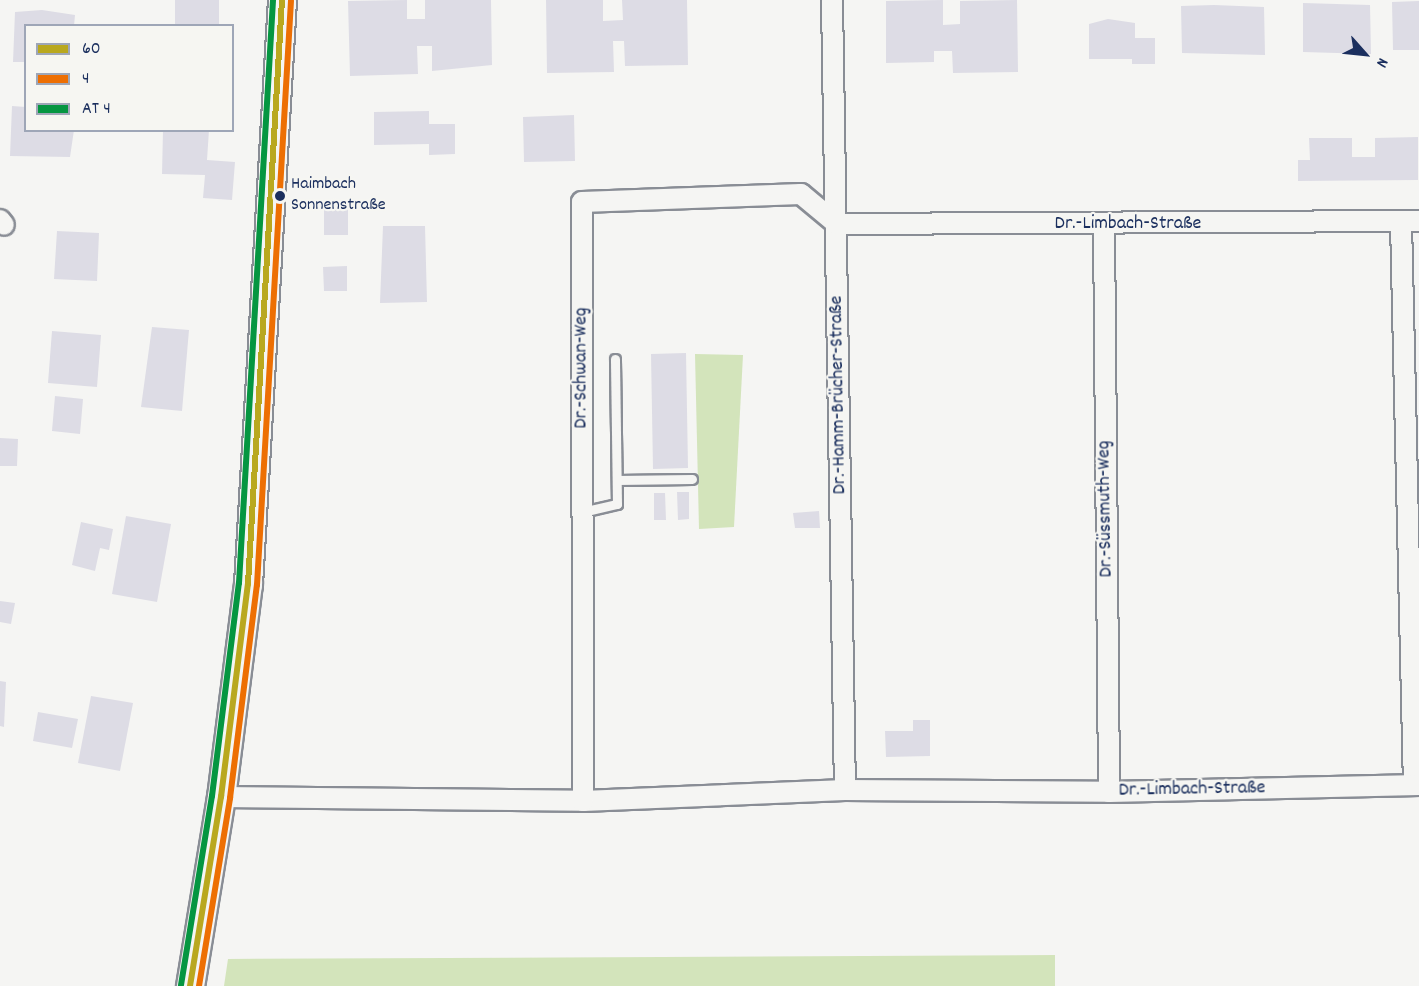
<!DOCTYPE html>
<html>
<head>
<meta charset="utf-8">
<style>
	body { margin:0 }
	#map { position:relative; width:1419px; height:986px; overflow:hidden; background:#f5f5f3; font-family:Dekko,sans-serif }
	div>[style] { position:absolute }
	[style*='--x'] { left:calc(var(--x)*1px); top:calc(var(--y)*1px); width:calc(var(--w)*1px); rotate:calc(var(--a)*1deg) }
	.green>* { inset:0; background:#d3e4bb }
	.building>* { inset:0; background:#dddce5 }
	.roads { filter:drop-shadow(2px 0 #898d95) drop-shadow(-2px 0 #898d95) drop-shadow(0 2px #898d95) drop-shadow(0 -2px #898d95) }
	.service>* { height:9px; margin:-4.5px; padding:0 4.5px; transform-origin:4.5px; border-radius:4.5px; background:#f5f5f3 }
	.minor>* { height:20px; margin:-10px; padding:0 10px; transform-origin:10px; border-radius:10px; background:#f5f5f3 }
	.secondary>* { height:27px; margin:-13.5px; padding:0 13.5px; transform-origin:13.5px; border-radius:13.5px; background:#f5f5f3 }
	.bus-1>* { height:6px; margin:-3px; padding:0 3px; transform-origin:3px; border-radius:3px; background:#b9a81f }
	.bus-2>* { height:6px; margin:-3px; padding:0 3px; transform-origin:3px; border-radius:3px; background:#ed6f03 }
	.bus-3>* { height:6px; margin:-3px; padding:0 3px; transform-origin:3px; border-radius:3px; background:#059641 }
	.dots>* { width:16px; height:16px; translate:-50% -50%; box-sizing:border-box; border:3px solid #f6f6f2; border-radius:50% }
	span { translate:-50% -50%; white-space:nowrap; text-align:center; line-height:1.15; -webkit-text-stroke:4.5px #f6f6f2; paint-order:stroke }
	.bus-label { font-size:18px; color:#1b2f5e }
	.left { translate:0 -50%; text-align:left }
	.street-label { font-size:20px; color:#1b2f5e }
	.legend { position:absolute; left:24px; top:24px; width:210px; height:108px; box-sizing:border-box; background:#f6f6f2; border:2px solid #9ea6b7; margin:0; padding:8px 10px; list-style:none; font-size:18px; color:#1b2f5e }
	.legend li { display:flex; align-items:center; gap:12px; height:30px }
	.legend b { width:30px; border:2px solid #9ea6b7 }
	.north { position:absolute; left:1335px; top:24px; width:60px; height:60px; -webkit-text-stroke:4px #f6f6f2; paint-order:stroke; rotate:117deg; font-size:16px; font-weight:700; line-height:24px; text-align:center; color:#1b2f5e }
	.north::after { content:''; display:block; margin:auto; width:21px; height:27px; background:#1b2f5e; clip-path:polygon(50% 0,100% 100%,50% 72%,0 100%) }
</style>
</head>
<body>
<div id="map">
	<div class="green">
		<div style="clip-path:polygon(695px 354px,743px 355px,734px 527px,699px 529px)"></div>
		<div style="clip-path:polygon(1055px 955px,1055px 986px,224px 986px,228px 959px)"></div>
	</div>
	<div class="building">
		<div style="clip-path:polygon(175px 0,219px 0,219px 26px,175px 26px)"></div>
		<div style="clip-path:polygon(407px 0,407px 19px,425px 19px,425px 0,491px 0,492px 65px,432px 71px,432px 46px,417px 46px,418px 74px,350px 76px,348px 1px)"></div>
		<div style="clip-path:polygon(546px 0,603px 0,603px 21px,623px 20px,622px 0,687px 0,688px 65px,625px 66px,624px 41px,613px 41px,614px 72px,547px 73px)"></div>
		<div style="clip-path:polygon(943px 0,943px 25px,960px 24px,960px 1px,1017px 0,1018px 72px,953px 73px,952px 51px,934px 51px,934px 62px,886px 63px,886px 1px)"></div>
		<div style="clip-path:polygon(1419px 1px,1419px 50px,1393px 50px,1392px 2px)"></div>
		<div style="clip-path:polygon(1303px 3px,1370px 5px,1371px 54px,1303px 52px)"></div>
		<div style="clip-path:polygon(1214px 5px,1264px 7px,1265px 55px,1182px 53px,1181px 6px)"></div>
		<div style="clip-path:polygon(42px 10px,75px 15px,74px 26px,26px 26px,26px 62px,13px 62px,15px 12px)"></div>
		<div style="clip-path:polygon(1108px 19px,1135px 23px,1135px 38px,1155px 38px,1155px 64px,1132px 64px,1132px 59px,1089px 59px,1089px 24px)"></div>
		<div style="clip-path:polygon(12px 106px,26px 107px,26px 130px,74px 130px,70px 157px,10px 156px)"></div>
		<div style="clip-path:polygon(429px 111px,429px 124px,455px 124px,455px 154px,429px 155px,429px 144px,374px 145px,374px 112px)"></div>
		<div style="clip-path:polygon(574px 115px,575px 161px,524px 162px,523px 117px)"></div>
		<div style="clip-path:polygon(163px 130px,209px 130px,207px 160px,235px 162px,232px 200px,203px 198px,205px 175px,162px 174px)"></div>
		<div style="clip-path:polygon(1418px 137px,1418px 180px,1298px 181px,1298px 160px,1310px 160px,1309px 138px,1352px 138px,1352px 157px,1375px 157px,1375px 138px)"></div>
		<div style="clip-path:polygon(324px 201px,348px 201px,348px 235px,324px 235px)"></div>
		<div style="clip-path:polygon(383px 226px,425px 226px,427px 302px,380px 303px)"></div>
		<div style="clip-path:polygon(57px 231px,99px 233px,97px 281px,54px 279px)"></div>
		<div style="clip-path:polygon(347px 266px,347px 291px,324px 291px,323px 267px)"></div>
		<div style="clip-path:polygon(152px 327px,189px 330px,182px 411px,141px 407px)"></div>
		<div style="clip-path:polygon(52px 331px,101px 335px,97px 387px,48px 383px)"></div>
		<div style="clip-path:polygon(686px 353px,688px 468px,653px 469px,651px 354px)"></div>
		<div style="clip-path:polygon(55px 396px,83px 399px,80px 434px,52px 431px)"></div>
		<div style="clip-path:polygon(0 438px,18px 439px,17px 466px,0 466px)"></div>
		<div style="clip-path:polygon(677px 492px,689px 492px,689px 519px,678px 520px)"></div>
		<div style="clip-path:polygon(654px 493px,665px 493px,666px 520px,654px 520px)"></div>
		<div style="clip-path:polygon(819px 511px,820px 528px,795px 528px,793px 513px)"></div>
		<div style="clip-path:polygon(126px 516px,171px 524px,157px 602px,112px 594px)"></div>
		<div style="clip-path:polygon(81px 522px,113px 529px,109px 550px,100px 548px,95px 571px,72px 565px)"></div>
		<div style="clip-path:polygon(0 601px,15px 603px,11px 624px,0 622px)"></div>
		<div style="clip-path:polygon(0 681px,6px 682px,4px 727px,0 726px)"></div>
		<div style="clip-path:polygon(91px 696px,133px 703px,120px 771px,78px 763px)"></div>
		<div style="clip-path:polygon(38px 712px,78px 719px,72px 748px,33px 741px)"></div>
		<div style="clip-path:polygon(913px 720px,930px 720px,930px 756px,886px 757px,885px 731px,913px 731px)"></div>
	</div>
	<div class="roads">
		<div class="service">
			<div style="--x:617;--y:480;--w:75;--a:-0.8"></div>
			<div style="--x:582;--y:512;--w:36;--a:-13"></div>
			<div style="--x:617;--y:504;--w:145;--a:-90.8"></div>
		</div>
		<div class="minor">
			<div style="--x:832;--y:0;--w:790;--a:89.06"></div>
			<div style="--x:0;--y:220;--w:6;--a:51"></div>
			<div style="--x:1401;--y:222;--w:563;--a:88.68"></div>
			<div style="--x:837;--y:224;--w:582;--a:-0.3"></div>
			<div style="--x:1104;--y:225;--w:567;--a:89.49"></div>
			<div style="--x:221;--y:797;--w:362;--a:0.6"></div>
			<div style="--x:583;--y:801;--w:262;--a:-2.4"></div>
			<div style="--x:845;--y:790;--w:264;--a:0.4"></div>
			<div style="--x:1109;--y:792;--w:310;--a:-1.3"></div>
			<div style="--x:583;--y:801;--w:599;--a:-90.1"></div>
			<div style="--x:582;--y:202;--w:219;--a:-2.1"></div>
			<div style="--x:801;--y:194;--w:47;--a:39.8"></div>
		</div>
		<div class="secondary">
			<div style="--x:190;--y:986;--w:192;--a:-80.7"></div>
			<div style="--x:221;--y:797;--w:215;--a:-82.8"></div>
			<div style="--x:248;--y:584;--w:585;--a:-86.67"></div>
		</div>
	</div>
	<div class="bus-1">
		<div style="--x:190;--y:986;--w:192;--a:-80.7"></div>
		<div style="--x:221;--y:797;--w:215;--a:-82.8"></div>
		<div style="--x:248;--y:584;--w:585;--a:-86.67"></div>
	</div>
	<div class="bus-2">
		<div style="--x:199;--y:986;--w:191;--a:-80.6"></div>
		<div style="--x:230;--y:798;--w:215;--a:-82.8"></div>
		<div style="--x:257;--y:585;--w:585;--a:-86.67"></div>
	</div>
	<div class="bus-3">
		<div style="--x:181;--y:985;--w:192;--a:-80.7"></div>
		<div style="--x:212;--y:796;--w:215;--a:-82.8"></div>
		<div style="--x:239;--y:583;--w:584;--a:-86.66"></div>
	</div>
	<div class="dots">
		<div style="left:280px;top:196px;background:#1b2f5e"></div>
	</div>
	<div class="bus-label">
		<span class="left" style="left:291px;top:196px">Haimbach<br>Sonnenstraße</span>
	</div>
	<div class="street-label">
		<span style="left:1128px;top:224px">Dr.-Limbach-Straße</span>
		<span style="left:582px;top:368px;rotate:-90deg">Dr.-Schwan-Weg</span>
		<span style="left:839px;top:395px;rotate:-91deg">Dr.-Hamm-Brücher-Straße</span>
		<span style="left:1106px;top:509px;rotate:-91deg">Dr.-Süssmuth-Weg</span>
		<span style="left:1192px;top:790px;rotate:-1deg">Dr.-Limbach-Straße</span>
	</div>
	<ul class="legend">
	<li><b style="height:8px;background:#b9a81f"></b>60</li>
	<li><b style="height:8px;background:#ed6f03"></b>4</li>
	<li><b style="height:8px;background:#059641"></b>AT 4</li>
	</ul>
	<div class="north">N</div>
</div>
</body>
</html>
